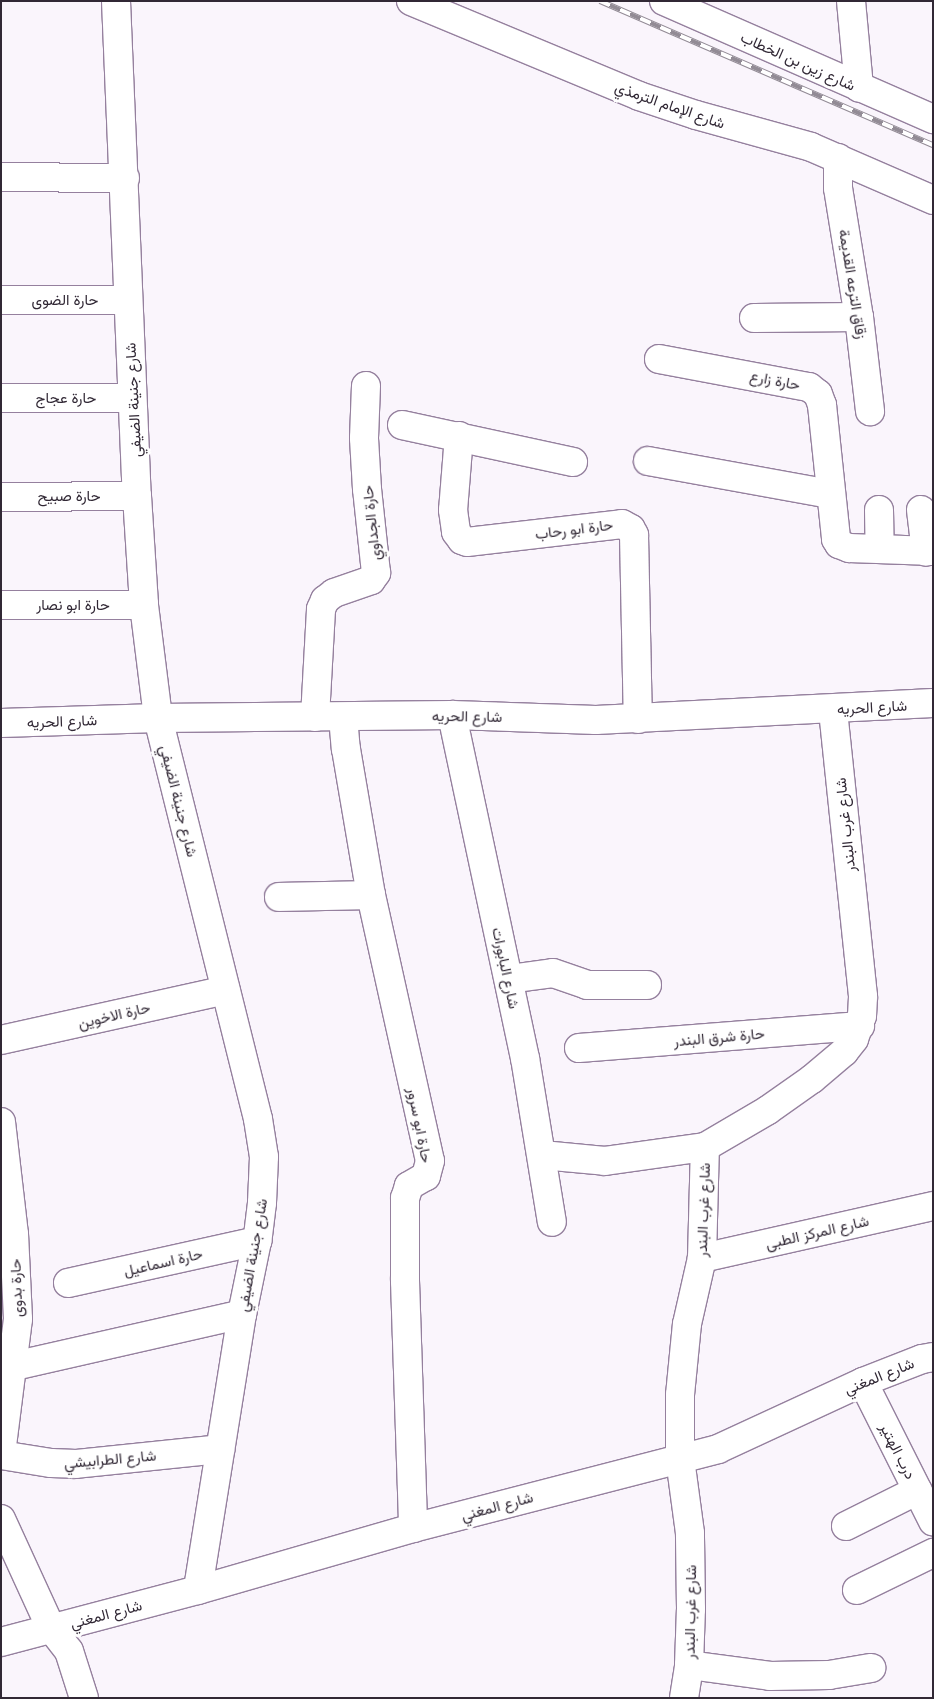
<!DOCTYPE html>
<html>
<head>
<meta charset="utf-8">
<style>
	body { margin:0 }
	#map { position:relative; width:934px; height:1699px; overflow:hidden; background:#faf5fc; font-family:"Noto Serif",Vazirmatn,serif }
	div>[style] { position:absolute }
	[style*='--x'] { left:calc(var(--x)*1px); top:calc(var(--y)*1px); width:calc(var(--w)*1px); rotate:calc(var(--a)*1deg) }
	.roads { filter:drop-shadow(1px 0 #95809e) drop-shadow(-1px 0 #95809e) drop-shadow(0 1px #95809e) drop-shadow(0 -1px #95809e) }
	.street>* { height:28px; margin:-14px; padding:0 14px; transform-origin:14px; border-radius:14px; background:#fff }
	.rail>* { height:5.5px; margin-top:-2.75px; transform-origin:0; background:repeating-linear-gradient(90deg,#fff 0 11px,#928b95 0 22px); box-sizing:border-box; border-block:1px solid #928b95 }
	span { translate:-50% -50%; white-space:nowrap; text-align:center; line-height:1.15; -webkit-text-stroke:5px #fff; paint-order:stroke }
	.street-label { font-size:15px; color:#312835 }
	.frame { position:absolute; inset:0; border:2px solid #312835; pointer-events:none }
</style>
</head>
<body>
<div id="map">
	<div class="roads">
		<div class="street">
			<div style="--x:116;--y:1;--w:495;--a:87.6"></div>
			<div style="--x:137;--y:496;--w:109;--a:86.3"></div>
			<div style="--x:144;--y:605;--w:114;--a:82.9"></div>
			<div style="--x:158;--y:718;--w:413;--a:76"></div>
			<div style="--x:258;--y:1119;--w:38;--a:81"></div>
			<div style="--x:264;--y:1157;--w:46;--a:92.5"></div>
			<div style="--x:262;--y:1203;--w:38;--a:97"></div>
			<div style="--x:257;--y:1241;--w:75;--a:101.6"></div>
			<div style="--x:242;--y:1314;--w:279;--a:99.1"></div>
			<div style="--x:411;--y:1;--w:247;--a:22.6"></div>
			<div style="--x:639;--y:96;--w:60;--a:18.4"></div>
			<div style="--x:696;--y:115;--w:119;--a:15.5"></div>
			<div style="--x:811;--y:147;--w:133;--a:23.5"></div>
			<div style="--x:664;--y:1;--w:294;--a:23.7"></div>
			<div style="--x:851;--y:1;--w:87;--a:84.7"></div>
			<div style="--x:838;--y:158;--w:30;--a:90"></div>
			<div style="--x:838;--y:188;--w:131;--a:80.8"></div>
			<div style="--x:859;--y:317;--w:95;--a:83.3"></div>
			<div style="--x:1;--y:177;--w:124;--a:0.5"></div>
			<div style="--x:1;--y:300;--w:127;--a:0"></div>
			<div style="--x:754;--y:318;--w:105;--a:-0.5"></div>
			<div style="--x:659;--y:359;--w:153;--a:10.6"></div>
			<div style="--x:809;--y:387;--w:11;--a:38"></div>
			<div style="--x:818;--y:394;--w:12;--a:70"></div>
			<div style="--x:822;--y:405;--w:135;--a:84"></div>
			<div style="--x:836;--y:539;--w:6;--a:59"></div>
			<div style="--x:839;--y:544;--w:11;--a:22"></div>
			<div style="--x:849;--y:548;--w:84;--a:2"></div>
			<div style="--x:1;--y:398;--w:131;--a:0"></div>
			<div style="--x:402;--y:425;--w:175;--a:12.2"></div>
			<div style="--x:459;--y:436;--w:74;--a:94.6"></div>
			<div style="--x:453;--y:510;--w:22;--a:82"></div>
			<div style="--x:456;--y:532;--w:10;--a:53"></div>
			<div style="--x:462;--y:540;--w:5;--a:22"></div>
			<div style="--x:467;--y:542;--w:156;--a:-6.6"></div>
			<div style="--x:622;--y:524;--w:10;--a:29"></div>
			<div style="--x:631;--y:529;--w:7;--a:63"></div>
			<div style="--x:634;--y:535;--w:184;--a:88.8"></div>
			<div style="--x:648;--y:461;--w:185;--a:10.3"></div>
			<div style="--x:1;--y:497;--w:136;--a:-0.4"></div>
			<div style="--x:879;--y:510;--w:39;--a:89"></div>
			<div style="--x:921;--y:510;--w:42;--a:83.2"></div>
			<div style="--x:1;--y:605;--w:143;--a:0"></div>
			<div style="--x:452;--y:715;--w:351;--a:78"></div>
			<div style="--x:525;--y:1058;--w:166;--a:80.7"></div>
			<div style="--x:315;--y:717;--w:108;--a:-86.8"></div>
			<div style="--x:321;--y:609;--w:10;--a:-66"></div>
			<div style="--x:325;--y:600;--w:11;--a:-38"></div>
			<div style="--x:334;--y:593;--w:39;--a:-19"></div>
			<div style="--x:371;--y:580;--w:9;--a:-54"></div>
			<div style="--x:376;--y:573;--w:84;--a:-96.1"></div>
			<div style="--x:367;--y:489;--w:51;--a:-93.4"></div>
			<div style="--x:364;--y:438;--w:52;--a:-87.8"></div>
			<div style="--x:343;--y:717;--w:32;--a:85"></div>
			<div style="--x:346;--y:749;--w:148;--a:80.3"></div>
			<div style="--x:371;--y:895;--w:272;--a:77.5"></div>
			<div style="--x:430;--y:1161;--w:16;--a:105"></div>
			<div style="--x:426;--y:1176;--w:20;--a:150"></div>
			<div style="--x:409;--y:1186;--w:13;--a:108"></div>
			<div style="--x:405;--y:1198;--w:83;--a:90"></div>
			<div style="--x:405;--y:1281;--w:247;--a:88.1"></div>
			<div style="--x:1;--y:723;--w:157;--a:-1.8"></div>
			<div style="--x:158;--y:718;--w:294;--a:-0.6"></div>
			<div style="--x:452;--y:715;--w:144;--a:2"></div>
			<div style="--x:596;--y:720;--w:337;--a:-2.9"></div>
			<div style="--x:279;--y:897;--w:92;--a:-1.2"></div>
			<div style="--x:509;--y:979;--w:44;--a:-7.8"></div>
			<div style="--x:553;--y:973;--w:36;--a:19"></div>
			<div style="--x:587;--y:985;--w:60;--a:0"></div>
			<div style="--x:1;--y:1040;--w:230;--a:-12.5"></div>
			<div style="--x:579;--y:1048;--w:282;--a:-4.5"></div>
			<div style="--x:1;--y:1122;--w:113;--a:83.4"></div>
			<div style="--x:14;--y:1234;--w:85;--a:87.3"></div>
			<div style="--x:18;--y:1319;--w:135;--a:97.2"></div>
			<div style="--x:542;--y:1155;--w:63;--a:5.4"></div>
			<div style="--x:605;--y:1161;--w:101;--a:-8"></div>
			<div style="--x:702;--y:1258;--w:237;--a:-12.7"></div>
			<div style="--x:68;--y:1283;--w:194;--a:-12.5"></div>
			<div style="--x:14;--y:1366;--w:234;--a:-12.8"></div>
			<div style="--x:863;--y:1382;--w:156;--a:63.3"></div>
			<div style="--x:1;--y:1455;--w:51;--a:9.1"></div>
			<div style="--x:51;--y:1463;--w:25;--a:2"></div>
			<div style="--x:76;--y:1464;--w:145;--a:-5.9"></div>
			<div style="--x:1;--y:1519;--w:120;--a:65.4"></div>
			<div style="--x:51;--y:1628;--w:29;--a:52"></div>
			<div style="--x:69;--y:1651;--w:49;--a:72.3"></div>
			<div style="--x:846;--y:1526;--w:80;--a:-26.6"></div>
			<div style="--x:857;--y:1590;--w:85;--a:-26"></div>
			<div style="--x:1;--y:1642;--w:204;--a:-14.8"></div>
			<div style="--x:198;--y:1590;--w:224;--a:-16.1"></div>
			<div style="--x:413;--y:1528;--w:315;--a:-14.5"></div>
			<div style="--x:718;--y:1449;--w:160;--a:-24.8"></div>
			<div style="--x:863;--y:1382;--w:63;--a:-21.3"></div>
			<div style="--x:922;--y:1359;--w:11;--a:-10"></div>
			<div style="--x:689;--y:1665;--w:82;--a:7.7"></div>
			<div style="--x:770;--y:1676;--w:59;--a:-1"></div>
			<div style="--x:829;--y:1675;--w:43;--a:-9.5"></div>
			<div style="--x:684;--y:1698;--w:33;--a:-81"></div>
			<div style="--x:689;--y:1665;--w:56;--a:-88"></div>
			<div style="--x:691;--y:1609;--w:76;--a:-90.8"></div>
			<div style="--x:690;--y:1533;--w:75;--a:-97.7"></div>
			<div style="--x:680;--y:1459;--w:64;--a:-90"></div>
			<div style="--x:680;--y:1395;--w:71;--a:-84.4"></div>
			<div style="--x:687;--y:1324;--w:68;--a:-77.2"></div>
			<div style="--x:702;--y:1258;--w:111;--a:-88.5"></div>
			<div style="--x:705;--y:1147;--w:73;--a:-30.4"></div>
			<div style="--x:768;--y:1110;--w:54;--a:-35.2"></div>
			<div style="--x:812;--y:1079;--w:42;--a:-40.2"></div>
			<div style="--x:844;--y:1052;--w:16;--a:-52"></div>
			<div style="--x:854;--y:1039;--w:24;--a:-71"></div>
			<div style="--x:862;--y:1016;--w:20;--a:-87"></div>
			<div style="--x:863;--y:996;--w:288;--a:-96"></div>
		</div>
	</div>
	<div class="rail">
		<div style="--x:600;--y:1;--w:363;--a:23.4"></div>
	</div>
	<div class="street-label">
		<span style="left:798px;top:61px;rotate:24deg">شارع زين بن الخطاب</span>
		<span style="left:670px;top:105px;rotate:19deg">شارع الإمام الترمذي</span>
		<span style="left:853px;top:284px;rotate:81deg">زقاق الترعه القديمة</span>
		<span style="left:65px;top:300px">حارة الضوى</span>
		<span style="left:775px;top:380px;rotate:11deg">حارة زارع</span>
		<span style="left:66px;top:398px">حارة عجاج</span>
		<span style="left:133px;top:400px;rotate:-93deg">شارع جنينة الضيفي</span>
		<span style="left:69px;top:496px">حارة صبيح</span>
		<span style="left:371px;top:523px;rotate:-96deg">حارة الجداوي</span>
		<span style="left:574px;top:529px;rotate:-7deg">حارة ابو رحاب</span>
		<span style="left:73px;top:605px">حارة ابو نصار</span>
		<span style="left:872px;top:707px;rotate:-3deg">شارع الحريه</span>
		<span style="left:467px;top:716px;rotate:1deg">شارع الحريه</span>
		<span style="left:62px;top:721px;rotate:-2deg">شارع الحريه</span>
		<span style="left:179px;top:801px;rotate:76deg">شارع جنينة الضيفي</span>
		<span style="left:845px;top:825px;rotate:-96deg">شارع غرب البندر</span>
		<span style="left:506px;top:968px;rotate:78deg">شارع البابورات</span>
		<span style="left:114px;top:1015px;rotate:-13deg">حارة الاخوين</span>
		<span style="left:719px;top:1037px;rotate:-5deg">حارة شرق البندر</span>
		<span style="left:420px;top:1125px;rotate:79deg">حارة ابو سرور</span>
		<span style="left:703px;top:1210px;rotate:-88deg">شارع غرب البندر</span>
		<span style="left:817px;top:1232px;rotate:-13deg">شارع المركز الطبى</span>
		<span style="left:252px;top:1255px;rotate:-80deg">شارع جنينة الضيفي</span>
		<span style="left:163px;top:1262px;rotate:-13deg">حارة اسماعيل</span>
		<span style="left:16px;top:1288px;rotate:-92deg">حارة بدوى</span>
		<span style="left:879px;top:1376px;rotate:-22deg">شارع المغني</span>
		<span style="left:898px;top:1451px;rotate:63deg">درب الهتير</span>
		<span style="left:110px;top:1459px;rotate:-5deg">شارع الطرابيشي</span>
		<span style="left:497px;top:1506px;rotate:-15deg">شارع المغني</span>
		<span style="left:690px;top:1612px;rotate:-89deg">شارع غرب البندر</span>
		<span style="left:106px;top:1614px;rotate:-15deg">شارع المغني</span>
	</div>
	<div class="frame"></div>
</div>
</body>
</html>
